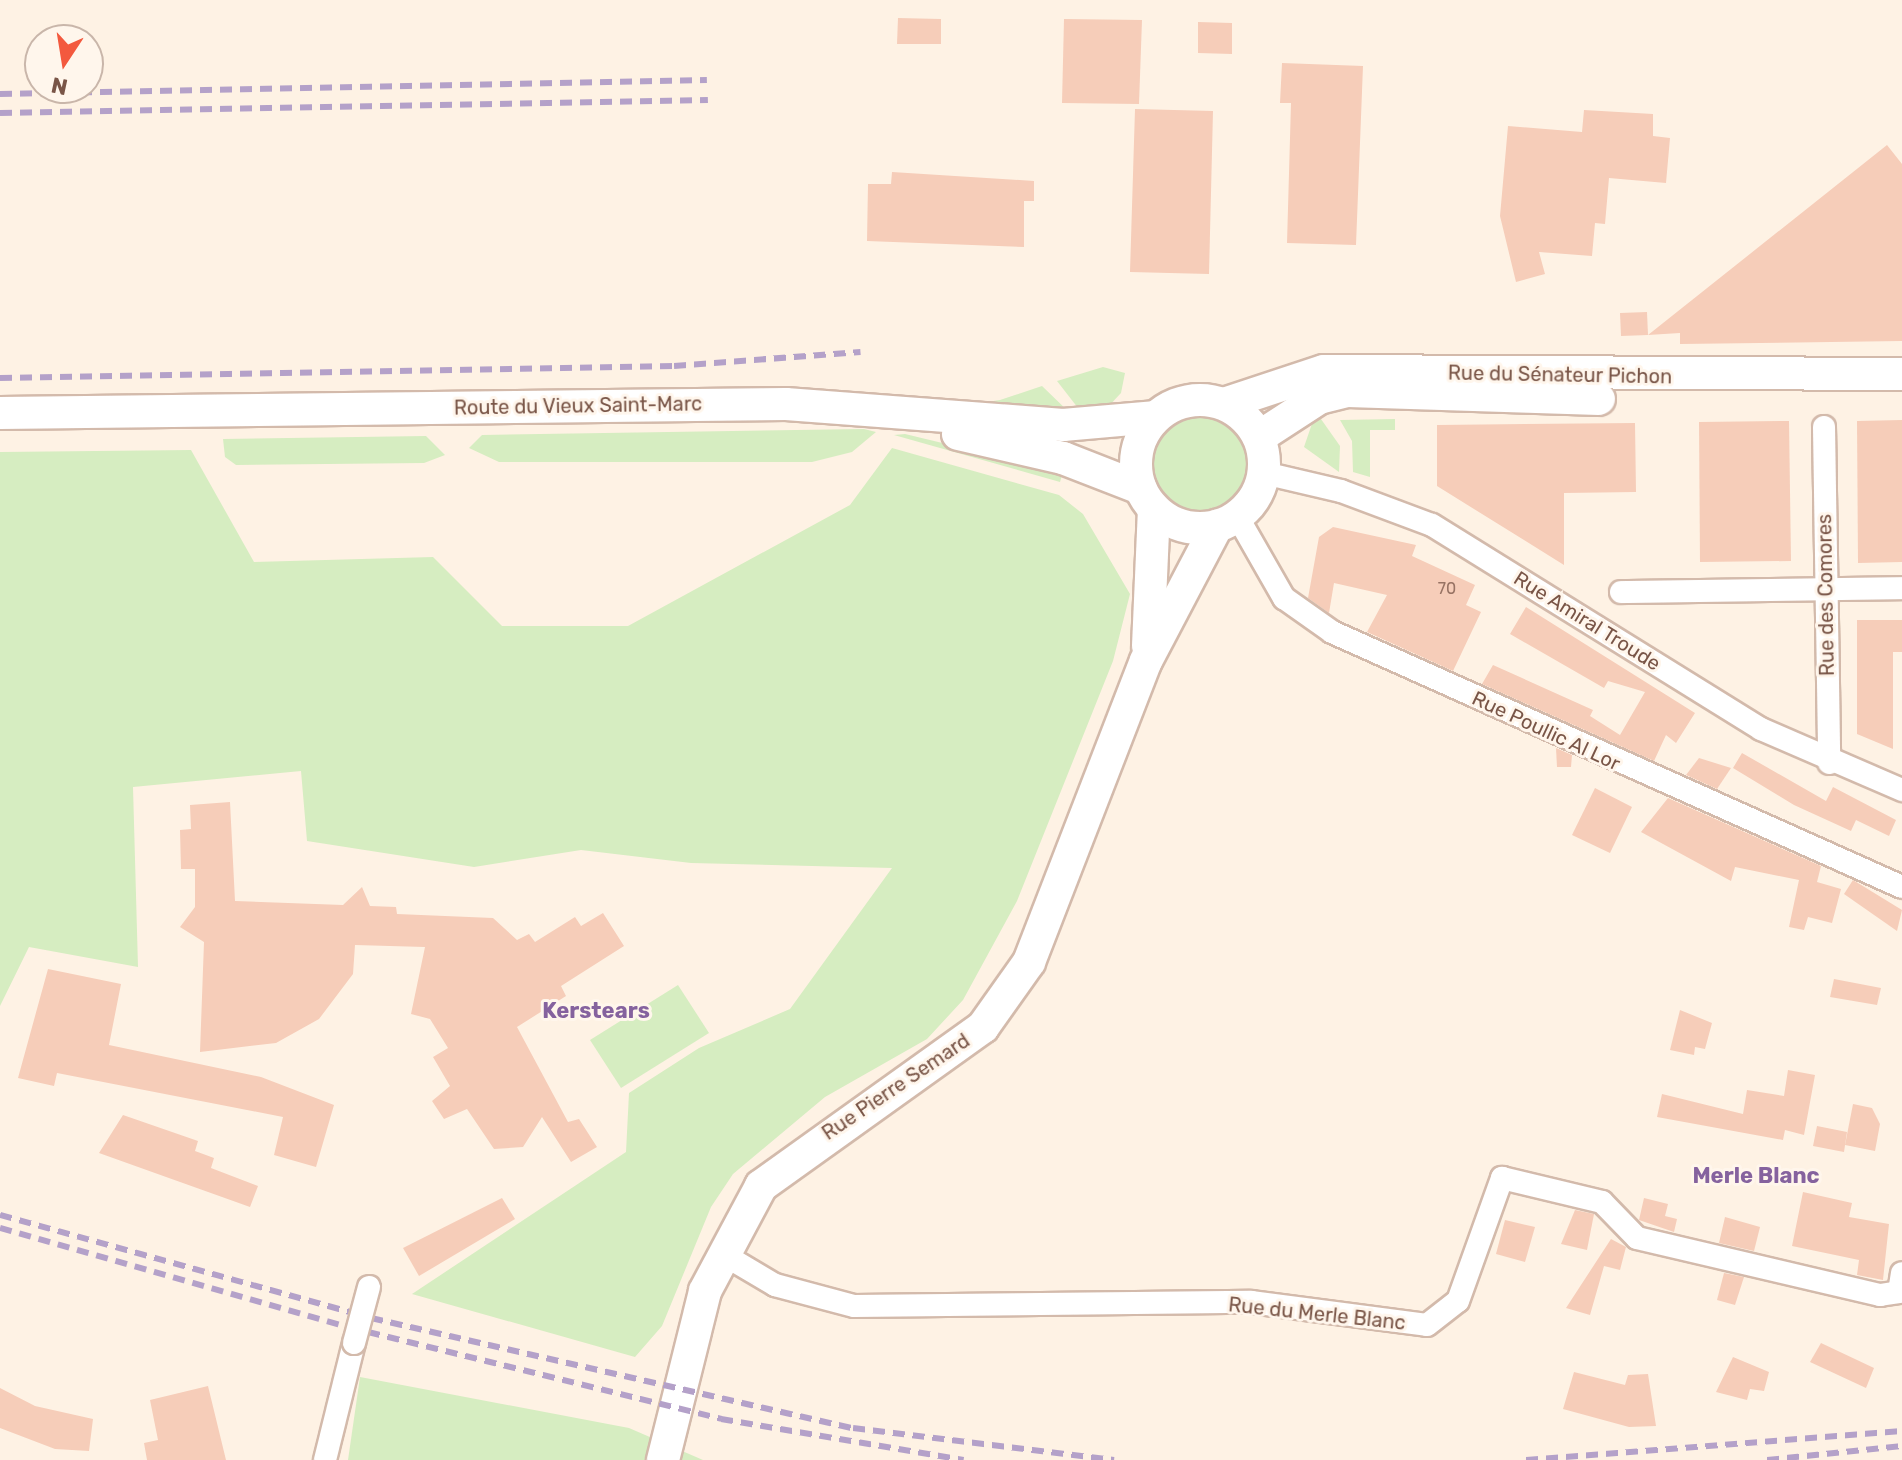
<!DOCTYPE html>
<html>
<head>
<meta charset="utf-8">
<style>
	body { margin:0 }
	#map { position:relative; width:1902px; height:1460px; overflow:hidden; background:#fef2e4; font-family:Rubik,sans-serif }
	div>[style] { position:absolute }
	[style*='--x'] { left:calc(var(--x)*1px); top:calc(var(--y)*1px); width:calc(var(--w)*1px); rotate:calc(var(--a)*1deg) }
	.green>* { inset:0; background:#d6edc1 }
	.round { border-radius:50% }
	.building>* { inset:0; background:#f6cdb9 }
	.roads { filter:drop-shadow(2px 0 #d3baab) drop-shadow(-2px 0 #d3baab) drop-shadow(0 2px #d3baab) drop-shadow(0 -2px #d3baab) }
	.minor>* { height:22px; margin:-11px; padding:0 11px; transform-origin:11px; border-radius:11px; background:#fff }
	.secondary>* { height:32px; margin:-16px; padding:0 16px; transform-origin:16px; border-radius:16px; background:#fff }
	.secondary>.ring { margin:-16px; padding:0; box-sizing:content-box; background:none; border:32px solid #fff; border-radius:50% }
	.rail>* { height:6px; margin-top:-3px; transform-origin:0; background:repeating-linear-gradient(90deg,#b4a1c9 0 12px,transparent 0 20px) }
	.bridges { filter:drop-shadow(2px 0 #d3baab) drop-shadow(-2px 0 #d3baab) drop-shadow(0 2px #d3baab) drop-shadow(0 -2px #d3baab) }
	.minor-bridge>* { height:22px; margin:-11px; padding:0 11px; transform-origin:11px; border-radius:11px; background:#fff }
	span { translate:-50% -50%; white-space:nowrap; text-align:center; line-height:1.15; -webkit-text-stroke:6px #fff6ec; paint-order:stroke }
	.number-label { font-size:16px; color:#987364 }
	.number-label span { -webkit-text-stroke-width:0 }
	.street-label { font-size:20px; color:#795547 }
	.neighbourhood-label { font-size:22px; color:#85629e; font-weight:700 }
	.north { position:absolute; left:24px; top:24px; width:80px; height:80px; box-sizing:border-box; background:#fff6ec; border:2px solid #c9b6aa; border-radius:50%; rotate:192deg; font-size:22px; font-weight:700; line-height:32px; text-align:center; color:#795547 }
	.north::after { content:''; display:block; margin:auto; width:28px; height:36px; background:#f3593e; clip-path:polygon(50% 0,100% 100%,50% 72%,0 100%) }
</style>
</head>
<body>
<div id="map">
	<div class="green">
		<div style="clip-path:polygon(1103px 367px,1125px 373px,1121px 393px,1107px 408px,1078px 408px,1057px 381px)"></div>
		<div style="clip-path:polygon(1042px 386px,1071px 414px,980px 403px,1000px 400px)"></div>
		<div style="clip-path:polygon(1316px 412px,1340px 446px,1339px 472px,1304px 447px)"></div>
		<div class="round" style="left:1151px;top:416px;width:96px;height:96px"></div>
		<div style="clip-path:polygon(1395px 419px,1395px 430px,1370px 430px,1370px 477px,1353px 472px,1352px 441px,1340px 420px)"></div>
		<div style="clip-path:polygon(864px 429px,876px 432px,852px 452px,812px 462px,499px 462px,469px 448px,482px 435px)"></div>
		<div style="clip-path:polygon(905px 434px,959px 447px,1062px 475px,1060px 482px,894px 435px)"></div>
		<div style="clip-path:polygon(426px 436px,445px 455px,424px 463px,236px 465px,225px 457px,223px 439px)"></div>
		<div style="clip-path:polygon(892px 448px,1059px 495px,1083px 514px,1130px 594px,1113px 661px,1017px 901px,963px 1000px,927px 1039px,825px 1097px,733px 1174px,711px 1207px,662px 1326px,635px 1357px,412px 1294px,626px 1152px,629px 1093px,699px 1048px,790px 1009px,892px 868px,691px 863px,581px 850px,474px 867px,307px 841px,301px 771px,133px 787px,138px 967px,29px 947px,0 1006px,0 452px,191px 450px,254px 562px,433px 557px,502px 626px,628px 626px,850px 505px)"></div>
		<div style="clip-path:polygon(678px 985px,709px 1033px,621px 1088px,590px 1040px)"></div>
		<div style="clip-path:polygon(360px 1377px,629px 1428px,703px 1460px,348px 1460px)"></div>
	</div>
	<div class="building">
		<div style="clip-path:polygon(898px 18px,941px 19px,941px 44px,897px 44px)"></div>
		<div style="clip-path:polygon(1064px 19px,1142px 20px,1139px 104px,1062px 103px)"></div>
		<div style="clip-path:polygon(1198px 22px,1232px 23px,1232px 54px,1198px 53px)"></div>
		<div style="clip-path:polygon(1282px 63px,1363px 66px,1356px 245px,1287px 243px,1291px 103px,1280px 103px)"></div>
		<div style="clip-path:polygon(1135px 109px,1213px 111px,1209px 274px,1130px 272px)"></div>
		<div style="clip-path:polygon(1584px 110px,1653px 114px,1653px 136px,1670px 138px,1666px 183px,1609px 178px,1605px 224px,1595px 223px,1592px 256px,1539px 252px,1545px 274px,1516px 282px,1500px 216px,1508px 126px,1582px 132px)"></div>
		<div style="clip-path:polygon(1887px 145px,1902px 164px,1902px 341px,1680px 344px,1680px 333px,1648px 335px)"></div>
		<div style="clip-path:polygon(892px 172px,1034px 181px,1034px 201px,1024px 201px,1024px 247px,867px 241px,868px 184px,891px 184px)"></div>
		<div style="clip-path:polygon(1647px 312px,1648px 335px,1621px 336px,1620px 313px)"></div>
		<div style="clip-path:polygon(1902px 420px,1902px 562px,1858px 563px,1857px 421px)"></div>
		<div style="clip-path:polygon(1789px 421px,1791px 561px,1700px 562px,1699px 422px)"></div>
		<div style="clip-path:polygon(1635px 423px,1636px 492px,1564px 493px,1564px 565px,1437px 486px,1437px 425px)"></div>
		<div style="clip-path:polygon(1333px 527px,1416px 545px,1412px 556px,1475px 585px,1466px 605px,1481px 612px,1453px 671px,1367px 632px,1387px 595px,1334px 583px,1329px 613px,1308px 598px,1319px 537px)"></div>
		<div style="clip-path:polygon(1526px 607px,1695px 713px,1676px 743px,1666px 735px,1654px 761px,1482px 684px,1493px 665px,1593px 710px,1590px 716px,1620px 735px,1645px 692px,1608px 681px,1604px 688px,1510px 634px)"></div>
		<div style="clip-path:polygon(1857px 620px,1902px 620px,1902px 652px,1893px 652px,1893px 749px,1857px 734px)"></div>
		<div style="clip-path:polygon(1556px 748px,1572px 755px,1571px 767px,1557px 767px)"></div>
		<div style="clip-path:polygon(1742px 753px,1826px 801px,1833px 787px,1896px 820px,1889px 836px,1856px 820px,1851px 831px,1794px 805px,1733px 768px)"></div>
		<div style="clip-path:polygon(1699px 758px,1731px 768px,1717px 789px,1686px 775px)"></div>
		<div style="clip-path:polygon(1595px 788px,1632px 807px,1610px 853px,1572px 835px)"></div>
		<div style="clip-path:polygon(1668px 798px,1821px 866px,1817px 882px,1841px 889px,1832px 923px,1808px 917px,1804px 930px,1789px 927px,1799px 880px,1735px 867px,1731px 881px,1641px 832px)"></div>
		<div style="clip-path:polygon(230px 802px,235px 901px,343px 905px,362px 887px,370px 906px,396px 907px,397px 914px,493px 918px,517px 940px,529px 934px,535px 942px,575px 917px,581px 926px,603px 913px,624px 946px,561px 986px,566px 996px,517px 1027px,568px 1122px,579px 1119px,597px 1147px,571px 1162px,542px 1117px,523px 1147px,494px 1149px,467px 1109px,444px 1119px,432px 1101px,450px 1086px,433px 1057px,448px 1048px,430px 1019px,411px 1014px,425px 947px,355px 945px,353px 974px,319px 1019px,276px 1043px,200px 1052px,204px 942px,180px 927px,195px 907px,195px 869px,181px 869px,180px 830px,191px 829px,190px 805px)"></div>
		<div style="clip-path:polygon(1853px 880px,1902px 910px,1897px 931px,1844px 894px)"></div>
		<div style="clip-path:polygon(48px 969px,121px 984px,109px 1045px,261px 1077px,334px 1105px,316px 1167px,274px 1155px,283px 1117px,57px 1073px,54px 1086px,18px 1078px)"></div>
		<div style="clip-path:polygon(1834px 979px,1881px 988px,1877px 1005px,1830px 997px)"></div>
		<div style="clip-path:polygon(1680px 1010px,1712px 1023px,1705px 1049px,1695px 1047px,1694px 1055px,1670px 1050px)"></div>
		<div style="clip-path:polygon(1788px 1070px,1815px 1075px,1804px 1135px,1785px 1130px,1783px 1140px,1657px 1117px,1662px 1094px,1743px 1114px,1747px 1090px,1784px 1096px)"></div>
		<div style="clip-path:polygon(1853px 1104px,1872px 1108px,1880px 1124px,1875px 1151px,1845px 1145px)"></div>
		<div style="clip-path:polygon(123px 1115px,198px 1141px,195px 1151px,214px 1158px,211px 1168px,258px 1186px,250px 1207px,99px 1153px)"></div>
		<div style="clip-path:polygon(1817px 1126px,1847px 1132px,1844px 1152px,1813px 1146px)"></div>
		<div style="clip-path:polygon(1803px 1192px,1852px 1203px,1849px 1217px,1889px 1224px,1883px 1280px,1857px 1275px,1859px 1260px,1792px 1246px)"></div>
		<div style="clip-path:polygon(502px 1198px,515px 1219px,419px 1276px,403px 1248px)"></div>
		<div style="clip-path:polygon(1644px 1198px,1668px 1204px,1665px 1216px,1677px 1219px,1674px 1232px,1639px 1220px)"></div>
		<div style="clip-path:polygon(1575px 1210px,1594px 1214px,1587px 1250px,1561px 1244px)"></div>
		<div style="clip-path:polygon(1725px 1217px,1760px 1227px,1754px 1251px,1719px 1243px)"></div>
		<div style="clip-path:polygon(1505px 1220px,1535px 1227px,1525px 1262px,1496px 1254px)"></div>
		<div style="clip-path:polygon(1611px 1239px,1626px 1247px,1620px 1270px,1604px 1266px,1590px 1315px,1566px 1308px)"></div>
		<div style="clip-path:polygon(1724px 1273px,1744px 1277px,1735px 1305px,1717px 1300px)"></div>
		<div style="clip-path:polygon(1821px 1343px,1874px 1368px,1866px 1388px,1810px 1362px)"></div>
		<div style="clip-path:polygon(1733px 1357px,1769px 1372px,1764px 1391px,1750px 1389px,1747px 1400px,1716px 1392px)"></div>
		<div style="clip-path:polygon(1574px 1372px,1625px 1385px,1628px 1375px,1648px 1374px,1656px 1426px,1629px 1427px,1563px 1409px)"></div>
		<div style="clip-path:polygon(208px 1386px,226px 1460px,147px 1460px,144px 1443px,158px 1440px,150px 1400px)"></div>
		<div style="clip-path:polygon(0 1388px,35px 1406px,93px 1419px,89px 1451px,55px 1449px,0 1428px)"></div>
	</div>
	<div class="roads">
		<div class="minor">
			<div style="--x:1824;--y:427;--w:336;--a:89.1"></div>
			<div style="--x:1264;--y:473;--w:79;--a:13.2"></div>
			<div style="--x:1341;--y:491;--w:97;--a:20.5"></div>
			<div style="--x:1432;--y:525;--w:387;--a:31.8"></div>
			<div style="--x:1761;--y:729;--w:154;--a:23.4"></div>
			<div style="--x:1237;--y:516;--w:95;--a:60.2"></div>
			<div style="--x:1284;--y:598;--w:59;--a:35.3"></div>
			<div style="--x:1332;--y:632;--w:624;--a:24.1"></div>
			<div style="--x:1621;--y:592;--w:281;--a:-0.8"></div>
			<div style="--x:721;--y:1253;--w:63;--a:30.7"></div>
			<div style="--x:775;--y:1285;--w:82;--a:14.9"></div>
			<div style="--x:854;--y:1306;--w:397;--a:-0.6"></div>
			<div style="--x:1251;--y:1302;--w:177;--a:7.4"></div>
			<div style="--x:1427;--y:1325;--w:39;--a:-38"></div>
			<div style="--x:1458;--y:1301;--w:131;--a:-70.3"></div>
			<div style="--x:1502;--y:1178;--w:103;--a:13.5"></div>
			<div style="--x:1602;--y:1202;--w:50;--a:45.8"></div>
			<div style="--x:1637;--y:1238;--w:250;--a:13.2"></div>
			<div style="--x:1880;--y:1295;--w:19;--a:-9"></div>
			<div style="--x:1899;--y:1292;--w:19;--a:-81"></div>
			<div style="--x:325;--y:1460;--w:121;--a:-76.1"></div>
		</div>
		<div class="secondary">
			<div class="ring" style="left:1136px;top:400px;width:96px;height:96px"></div>
			<div style="--x:1224;--y:404;--w:105;--a:-18.3"></div>
			<div style="--x:1324;--y:371;--w:578;--a:0.3"></div>
			<div style="--x:0;--y:413;--w:786;--a:-0.66"></div>
			<div style="--x:786;--y:404;--w:278;--a:4.3"></div>
			<div style="--x:1063;--y:425;--w:91;--a:-5"></div>
			<div style="--x:958;--y:434;--w:108;--a:12.9"></div>
			<div style="--x:1063;--y:458;--w:83;--a:21.3"></div>
			<div style="--x:1259;--y:437;--w:72;--a:-33"></div>
			<div style="--x:1319;--y:398;--w:30;--a:-14"></div>
			<div style="--x:1348;--y:391;--w:251;--a:1.8"></div>
			<div style="--x:1148;--y:646;--w:137;--a:-87.5"></div>
			<div style="--x:663;--y:1460;--w:174;--a:-76"></div>
			<div style="--x:705;--y:1291;--w:119;--a:-61.9"></div>
			<div style="--x:761;--y:1186;--w:273;--a:-35.6"></div>
			<div style="--x:983;--y:1027;--w:80;--a:-54.7"></div>
			<div style="--x:1029;--y:962;--w:323;--a:-68.8"></div>
			<div style="--x:1146;--y:661;--w:153;--a:-62.3"></div>
		</div>
	</div>
	<div class="rail">
		<div style="--x:0;--y:94;--w:707;--a:-1.13"></div>
		<div style="--x:0;--y:113;--w:708;--a:-1.05"></div>
		<div style="--x:0;--y:378;--w:674;--a:-1.02"></div>
		<div style="--x:674;--y:366;--w:187;--a:-4.3"></div>
		<div style="--x:0;--y:1215;--w:363;--a:15.5"></div>
		<div style="--x:0;--y:1228;--w:359;--a:15.9"></div>
		<div style="--x:371;--y:1318;--w:494;--a:12.9"></div>
		<div style="--x:853;--y:1428;--w:263;--a:7"></div>
		<div style="--x:368;--y:1332;--w:364;--a:13.8"></div>
		<div style="--x:721;--y:1419;--w:246;--a:9.6"></div>
		<div style="--x:1526;--y:1460;--w:377;--a:-4.4"></div>
		<div style="--x:1767;--y:1460;--w:136;--a:-5.9"></div>
	</div>
	<div class="bridges">
		<div class="minor-bridge">
			<div style="--x:354;--y:1343;--w:58;--a:-75"></div>
		</div>
	</div>
	<div class="number-label">
		<span style="left:1447px;top:589px">70</span>
	</div>
	<div class="street-label">
		<span style="left:1560px;top:375px;rotate:1deg">Rue du Sénateur Pichon</span>
		<span style="left:578px;top:406px;rotate:-1deg">Route du Vieux Saint-Marc</span>
		<span style="left:1826px;top:595px;rotate:-91deg">Rue des Comores</span>
		<span style="left:1587px;top:621px;rotate:32deg">Rue Amiral Troude</span>
		<span style="left:1546px;top:731px;rotate:25deg">Rue Poullic Al Lor</span>
		<span style="left:896px;top:1087px;rotate:-34deg">Rue Pierre Semard</span>
		<span style="left:1317px;top:1314px;rotate:6deg">Rue du Merle Blanc</span>
	</div>
	<div class="neighbourhood-label">
		<span style="left:596px;top:1011px">Kerstears</span>
		<span style="left:1756px;top:1176px">Merle Blanc</span>
	</div>
	<div class="north">N</div>
</div>
</body>
</html>
